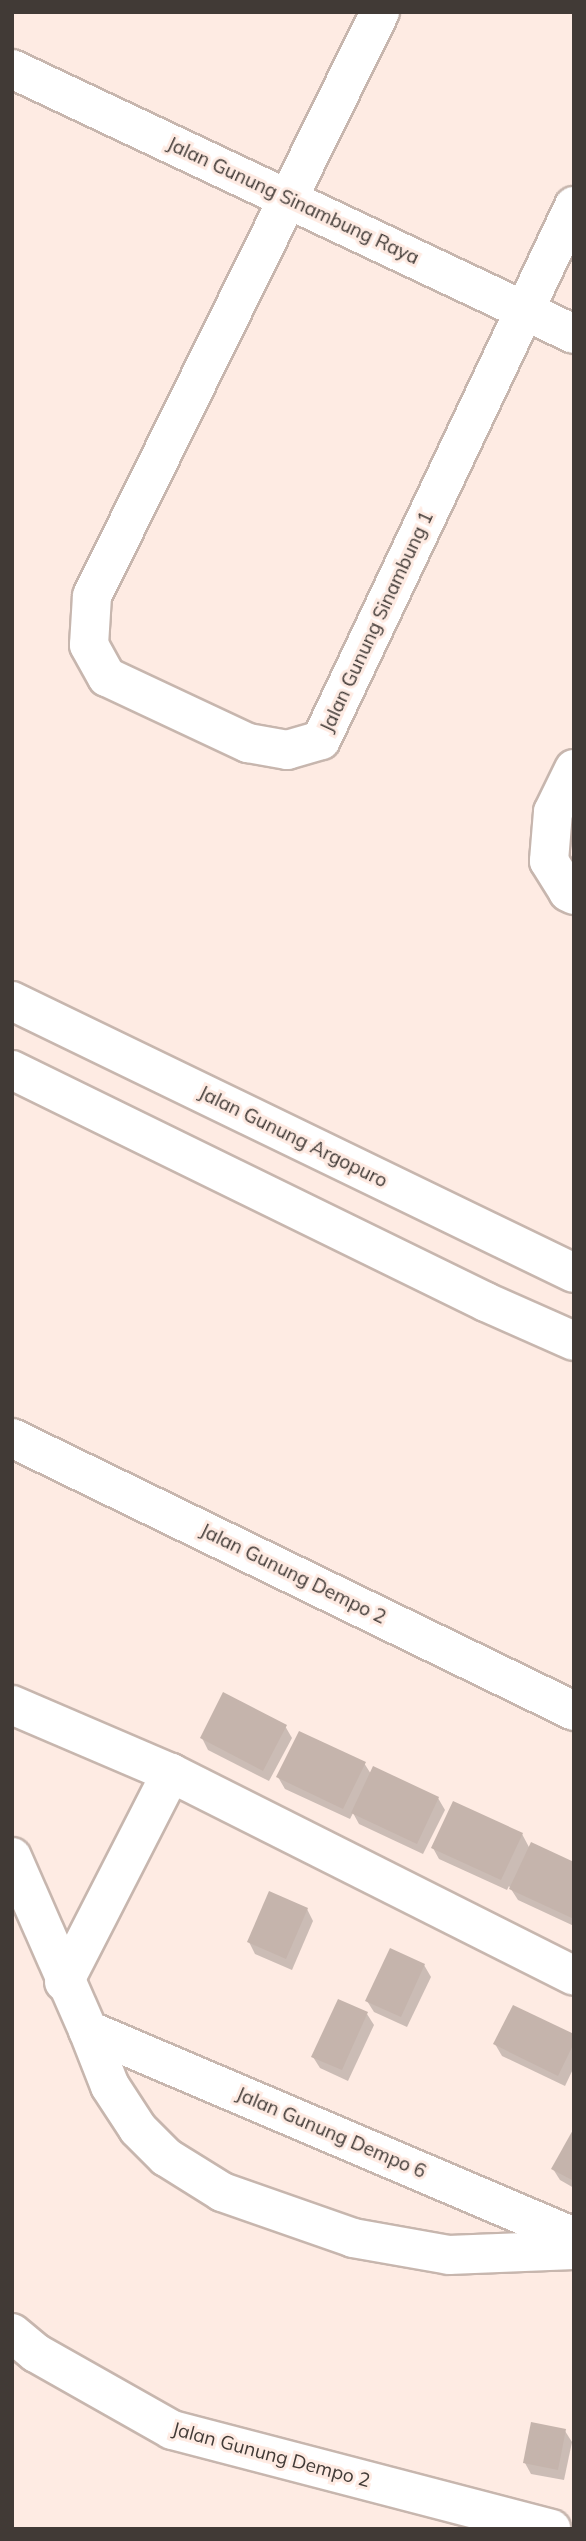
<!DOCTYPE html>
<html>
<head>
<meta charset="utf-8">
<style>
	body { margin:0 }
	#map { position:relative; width:586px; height:2541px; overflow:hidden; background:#feebe3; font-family:Mulish,sans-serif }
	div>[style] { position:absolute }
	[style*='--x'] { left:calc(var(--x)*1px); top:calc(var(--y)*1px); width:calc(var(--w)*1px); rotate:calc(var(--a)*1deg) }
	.shadow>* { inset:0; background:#0003 }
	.building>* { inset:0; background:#c5b4ac }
	.roads { filter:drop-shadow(2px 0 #c7b6ae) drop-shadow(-2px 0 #c7b6ae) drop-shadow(0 2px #c7b6ae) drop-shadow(0 -2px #c7b6ae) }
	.street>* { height:38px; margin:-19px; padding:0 19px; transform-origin:19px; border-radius:19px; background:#fff }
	span { translate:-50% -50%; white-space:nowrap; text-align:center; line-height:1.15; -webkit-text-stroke:6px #feebe3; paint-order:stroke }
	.street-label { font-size:19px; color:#413a36 }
	.frame { position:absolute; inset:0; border:14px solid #413a36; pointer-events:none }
</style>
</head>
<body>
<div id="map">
	<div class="shadow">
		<div style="clip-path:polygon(285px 1726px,292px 1738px,269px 1781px,208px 1750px,202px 1738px)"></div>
		<div style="clip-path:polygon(364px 1763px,371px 1774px,438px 1798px,445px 1810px,423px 1854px,359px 1824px,353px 1813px,350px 1819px,285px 1789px,278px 1777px)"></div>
		<div style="clip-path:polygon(522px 1834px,530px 1849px,574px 1864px,574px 1926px,518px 1900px,509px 1886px,507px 1890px,439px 1859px,433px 1848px)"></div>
		<div style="clip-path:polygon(307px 1909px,313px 1921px,292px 1970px,255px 1954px,249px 1942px)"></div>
		<div style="clip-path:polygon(424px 1965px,431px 1977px,407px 2027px,374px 2012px,367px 2001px)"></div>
		<div style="clip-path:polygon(367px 2014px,374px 2025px,348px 2081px,320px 2068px,313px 2057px)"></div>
		<div style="clip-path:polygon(574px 2036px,574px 2067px,565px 2086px,502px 2056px,495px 2044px)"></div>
		<div style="clip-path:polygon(574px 2132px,574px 2188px,560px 2180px,553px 2169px)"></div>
		<div style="clip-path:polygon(565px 2431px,572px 2442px,564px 2480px,531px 2474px,525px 2463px)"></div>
	</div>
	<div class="building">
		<div style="clip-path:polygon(223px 1692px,287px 1725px,263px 1771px,200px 1738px)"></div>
		<div style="clip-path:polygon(299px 1731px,366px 1762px,343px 1809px,276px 1777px)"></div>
		<div style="clip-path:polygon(373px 1766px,439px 1797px,417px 1844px,351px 1813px)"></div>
		<div style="clip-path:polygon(453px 1801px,523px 1833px,501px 1880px,431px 1848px)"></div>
		<div style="clip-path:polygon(531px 1842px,574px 1862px,574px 1919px,509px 1889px)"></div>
		<div style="clip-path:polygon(269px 1891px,308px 1908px,286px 1959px,247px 1942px)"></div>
		<div style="clip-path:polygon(390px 1948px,425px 1964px,401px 2017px,365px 2001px)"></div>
		<div style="clip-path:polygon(338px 1999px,368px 2012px,342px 2070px,311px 2057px)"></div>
		<div style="clip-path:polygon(513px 2005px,574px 2034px,574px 2043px,558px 2076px,493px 2044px)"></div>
		<div style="clip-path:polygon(574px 2128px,574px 2181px,551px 2169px)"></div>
		<div style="clip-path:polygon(531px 2422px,566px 2429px,558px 2470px,523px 2463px)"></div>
	</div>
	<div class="roads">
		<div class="street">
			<div style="--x:380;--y:12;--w:651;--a:116.25"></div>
			<div style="--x:92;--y:596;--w:49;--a:93.5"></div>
			<div style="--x:89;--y:645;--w:37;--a:61"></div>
			<div style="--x:107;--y:677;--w:156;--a:25.1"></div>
			<div style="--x:248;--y:743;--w:40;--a:10"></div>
			<div style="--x:287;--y:750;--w:35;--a:-16"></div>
			<div style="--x:321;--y:740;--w:591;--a:-64.65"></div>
			<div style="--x:12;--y:69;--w:621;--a:25.25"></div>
			<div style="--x:574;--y:769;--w:48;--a:116"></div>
			<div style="--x:553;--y:812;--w:49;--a:94.7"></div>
			<div style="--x:549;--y:861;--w:36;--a:58"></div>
			<div style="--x:568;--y:892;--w:7;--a:27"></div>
			<div style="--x:12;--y:1001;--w:624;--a:25.83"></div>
			<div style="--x:12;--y:1070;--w:528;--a:26.08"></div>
			<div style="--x:486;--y:1302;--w:96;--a:23.9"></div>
			<div style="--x:12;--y:1438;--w:625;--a:25.91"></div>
			<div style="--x:12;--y:1705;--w:173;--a:23.2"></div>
			<div style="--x:171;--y:1773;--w:451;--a:26.7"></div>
			<div style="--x:12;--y:1857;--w:189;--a:66.3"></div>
			<div style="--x:88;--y:2030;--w:528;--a:23.07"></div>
			<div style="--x:64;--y:1982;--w:235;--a:-62.9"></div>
			<div style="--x:88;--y:2030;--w:60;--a:68.6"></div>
			<div style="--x:110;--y:2086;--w:51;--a:56.9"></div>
			<div style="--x:138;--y:2129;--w:40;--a:45"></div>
			<div style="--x:166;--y:2157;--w:66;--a:32"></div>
			<div style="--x:222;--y:2192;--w:139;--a:19.3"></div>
			<div style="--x:353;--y:2238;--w:97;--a:10"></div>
			<div style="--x:449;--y:2255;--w:125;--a:-2.3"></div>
			<div style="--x:12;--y:2333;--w:31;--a:40"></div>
			<div style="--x:36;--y:2353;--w:156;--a:29.5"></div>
			<div style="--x:172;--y:2430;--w:392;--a:14.6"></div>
		</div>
	</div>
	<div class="street-label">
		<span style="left:293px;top:201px;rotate:25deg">Jalan Gunung Sinambung Raya</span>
		<span style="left:377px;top:622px;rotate:-65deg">Jalan Gunung Sinambung 1</span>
		<span style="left:293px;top:1137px;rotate:26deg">Jalan Gunung Argopuro</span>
		<span style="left:293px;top:1574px;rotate:26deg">Jalan Gunung Dempo 2</span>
		<span style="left:331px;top:2133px;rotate:23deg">Jalan Gunung Dempo 6</span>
		<span style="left:271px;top:2455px;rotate:15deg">Jalan Gunung Dempo 2</span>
	</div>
	<div class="frame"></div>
</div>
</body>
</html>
